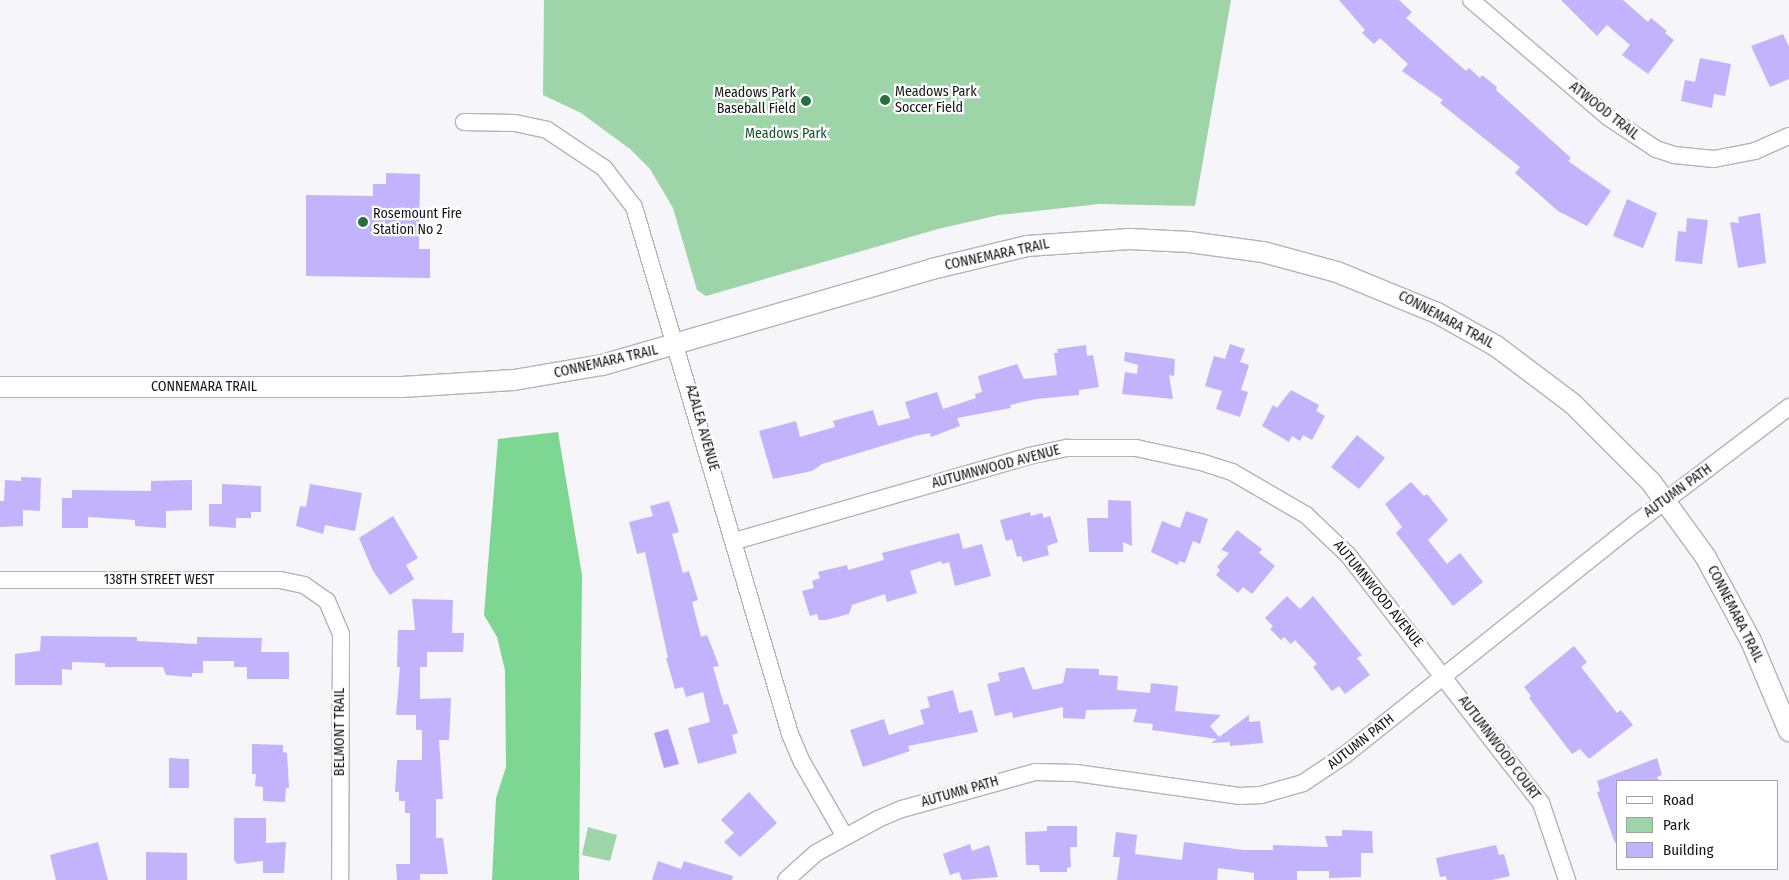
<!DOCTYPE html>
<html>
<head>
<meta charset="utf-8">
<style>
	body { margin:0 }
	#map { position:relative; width:1789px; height:880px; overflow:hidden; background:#f6f5f9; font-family:"Fira Sans Condensed",sans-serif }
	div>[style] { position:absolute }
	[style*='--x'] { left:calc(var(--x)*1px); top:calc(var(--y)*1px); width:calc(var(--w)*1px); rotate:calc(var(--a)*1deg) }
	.green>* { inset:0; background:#9dd5a8 }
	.forest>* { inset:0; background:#7dd793 }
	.water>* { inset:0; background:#b2a0fb }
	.building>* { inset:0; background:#c1b4fd }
	.roads { filter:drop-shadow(1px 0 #b4b3b6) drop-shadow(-1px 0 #b4b3b6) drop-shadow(0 1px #b4b3b6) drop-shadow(0 -1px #b4b3b6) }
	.minor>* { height:16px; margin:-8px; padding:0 8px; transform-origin:8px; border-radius:8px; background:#fff }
	.tertiary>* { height:20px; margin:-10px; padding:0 10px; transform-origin:10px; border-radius:10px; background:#fff }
	.dots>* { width:14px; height:14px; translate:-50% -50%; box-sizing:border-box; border:2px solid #fff; border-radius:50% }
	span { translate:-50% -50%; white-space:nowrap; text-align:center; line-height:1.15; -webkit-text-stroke:4.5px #fff; paint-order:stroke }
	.poi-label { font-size:14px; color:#151415 }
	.left { translate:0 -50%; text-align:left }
	.right { translate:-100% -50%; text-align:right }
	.street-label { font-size:14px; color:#151415 }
	.park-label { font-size:14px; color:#105227 }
	.legend { position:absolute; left:1616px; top:780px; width:162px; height:90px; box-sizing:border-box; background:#fff; border:1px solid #a1a1a1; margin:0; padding:6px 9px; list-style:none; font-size:15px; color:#151415 }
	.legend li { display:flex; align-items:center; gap:10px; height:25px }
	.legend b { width:25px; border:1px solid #a1a1a1 }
</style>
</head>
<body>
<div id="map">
	<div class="green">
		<div style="clip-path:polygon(544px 0,1231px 0,1195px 206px,1099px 204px,999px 215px,938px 229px,706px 296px,697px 290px,673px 208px,650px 169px,630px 149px,581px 113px,543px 95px)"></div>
		<div style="clip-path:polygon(588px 827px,617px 835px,610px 861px,582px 855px)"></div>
	</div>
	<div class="forest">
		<div style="clip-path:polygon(558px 432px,582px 575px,579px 880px,492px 880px,496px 798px,506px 767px,505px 670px,497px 637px,484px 615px,498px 439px)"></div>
	</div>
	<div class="water">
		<div style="clip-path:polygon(668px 729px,679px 764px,664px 768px,654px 733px)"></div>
	</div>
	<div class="building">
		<div style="clip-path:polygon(1339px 0,1399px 0,1412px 12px,1406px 18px,1466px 71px,1469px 68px,1480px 78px,1482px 75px,1497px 87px,1496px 90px,1571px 158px,1568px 161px,1611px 191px,1587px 226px,1558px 211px,1515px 173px,1520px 167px,1440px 103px,1443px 100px,1402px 71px,1408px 64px,1380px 38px,1374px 44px,1362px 33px,1365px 30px)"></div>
		<div style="clip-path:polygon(1561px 0,1623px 0,1648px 22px,1651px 18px,1667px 31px,1665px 33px,1674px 40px,1648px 74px,1622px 55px,1630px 45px,1607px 25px,1597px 36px)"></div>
		<div style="clip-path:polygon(1783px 34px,1789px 47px,1789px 79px,1770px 87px,1751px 46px)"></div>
		<div style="clip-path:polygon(1700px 58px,1731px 64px,1725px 96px,1714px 94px,1712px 108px,1681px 101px,1685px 80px,1695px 82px)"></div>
		<div style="clip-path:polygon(386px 173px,420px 174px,419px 249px,430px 249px,430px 278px,306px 276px,306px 195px,373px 196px,373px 184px,386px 184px)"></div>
		<div style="clip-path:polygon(1627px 199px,1657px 213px,1643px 248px,1613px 236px)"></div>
		<div style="clip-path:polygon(1760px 213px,1766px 263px,1738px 268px,1730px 222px,1739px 223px,1738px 217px)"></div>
		<div style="clip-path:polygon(1687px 218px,1708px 220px,1702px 264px,1675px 261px,1678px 231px,1686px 232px)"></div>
		<div style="clip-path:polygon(1230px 344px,1245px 349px,1240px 362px,1249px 365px,1241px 390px,1248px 392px,1240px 417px,1216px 409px,1222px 391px,1205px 386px,1214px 356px,1225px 359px)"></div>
		<div style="clip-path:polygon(1086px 345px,1087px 356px,1093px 355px,1099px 387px,1079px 390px,1079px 395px,1036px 399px,1010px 405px,1011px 408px,957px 418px,960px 426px,931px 437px,930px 433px,915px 436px,822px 464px,812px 471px,773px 479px,759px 431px,796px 421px,800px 437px,835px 427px,833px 421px,873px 410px,878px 426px,910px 418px,905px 402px,937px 392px,943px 409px,976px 398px,975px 394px,982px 392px,978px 376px,1017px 364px,1024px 379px,1057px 375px,1054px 353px,1058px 353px,1057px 349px)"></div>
		<div style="clip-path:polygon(1125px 352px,1175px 359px,1174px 376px,1169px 375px,1173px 399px,1122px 394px,1125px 372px,1137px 374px,1138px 365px,1124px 361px)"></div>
		<div style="clip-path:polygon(1291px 390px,1319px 405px,1316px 411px,1325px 416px,1312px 440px,1303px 435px,1300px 441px,1292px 436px,1289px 442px,1262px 426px,1273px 405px,1277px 408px)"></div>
		<div style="clip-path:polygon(1357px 435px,1385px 458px,1359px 489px,1331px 467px)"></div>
		<div style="clip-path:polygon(21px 477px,41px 478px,40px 511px,23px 510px,23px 526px,0 527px,0 501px,4px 501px,5px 480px,21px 481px)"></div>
		<div style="clip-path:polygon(192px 480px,192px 510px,166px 511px,166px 528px,135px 526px,135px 520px,88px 517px,88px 528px,62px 528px,62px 498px,72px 498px,72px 490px,151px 491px,151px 481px)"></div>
		<div style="clip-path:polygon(1411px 482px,1424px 496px,1427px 494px,1448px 520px,1428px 540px,1447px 564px,1460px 553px,1483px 582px,1453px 606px,1396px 533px,1402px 527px,1385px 504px)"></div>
		<div style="clip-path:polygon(222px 484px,261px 486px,261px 512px,251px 512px,251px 518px,236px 518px,236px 528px,209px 526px,209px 504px,222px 504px)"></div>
		<div style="clip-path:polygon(310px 484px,362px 493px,355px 531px,325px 525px,323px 534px,296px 526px,300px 506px,306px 507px)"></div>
		<div style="clip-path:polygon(1108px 500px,1131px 501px,1132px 546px,1123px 542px,1123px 552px,1089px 552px,1087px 518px,1108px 518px)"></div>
		<div style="clip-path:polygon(669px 501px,679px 532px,672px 534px,683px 573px,689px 571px,698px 600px,692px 602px,701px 637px,707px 635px,711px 645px,719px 666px,713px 667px,724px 705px,728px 704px,738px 733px,732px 735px,737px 753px,698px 764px,688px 728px,710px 722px,703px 692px,686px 697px,683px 687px,675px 689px,666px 658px,668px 658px,645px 552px,637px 554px,629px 522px,653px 516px,650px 506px)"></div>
		<div style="clip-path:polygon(1186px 511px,1208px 519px,1200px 544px,1193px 541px,1185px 563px,1179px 561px,1178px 565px,1151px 552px,1162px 521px,1180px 528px)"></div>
		<div style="clip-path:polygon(1030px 512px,1031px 516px,1042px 513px,1044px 518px,1050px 516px,1058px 542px,1047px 546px,1049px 555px,1023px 562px,1021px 556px,1017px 557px,1012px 539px,1006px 541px,1000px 520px)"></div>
		<div style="clip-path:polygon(393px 516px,418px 558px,406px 565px,414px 579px,390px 595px,373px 571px,359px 538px)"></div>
		<div style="clip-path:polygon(1237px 530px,1262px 549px,1259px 553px,1275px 566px,1252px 594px,1243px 587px,1238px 593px,1216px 575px,1220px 570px,1217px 567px,1229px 553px,1221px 550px)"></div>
		<div style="clip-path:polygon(959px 533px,963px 549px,982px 544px,991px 576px,955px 586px,949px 562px,942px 564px,941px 561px,910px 571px,917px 593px,887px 602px,885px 594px,852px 605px,849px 614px,826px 620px,819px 620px,817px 614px,810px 616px,802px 591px,814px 588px,812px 581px,820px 578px,818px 572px,847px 565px,848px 570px,884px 560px,882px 553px)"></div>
		<div style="clip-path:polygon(1287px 596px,1300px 609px,1313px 596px,1362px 655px,1357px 658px,1370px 675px,1345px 694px,1339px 686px,1332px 691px,1313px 667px,1317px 664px,1295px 640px,1291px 644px,1284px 637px,1281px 640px,1270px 629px,1273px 626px,1265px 618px)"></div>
		<div style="clip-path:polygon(412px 599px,453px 600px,452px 633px,464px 633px,463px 652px,427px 652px,427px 667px,420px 667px,420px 699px,451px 698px,449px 740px,439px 740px,443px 799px,436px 799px,436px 838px,443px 838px,448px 874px,420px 874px,420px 880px,397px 880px,396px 864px,410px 864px,410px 813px,405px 813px,405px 801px,399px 801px,399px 792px,395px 792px,397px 760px,422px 760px,422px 730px,416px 730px,416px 715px,396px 715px,400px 667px,397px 667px,398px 630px,415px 630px)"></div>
		<div style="clip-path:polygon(41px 636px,137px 637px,137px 641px,197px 644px,197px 637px,262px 638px,261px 652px,289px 652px,289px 679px,247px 679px,247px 667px,234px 667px,234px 661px,203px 661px,203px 673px,192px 673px,192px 677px,166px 675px,163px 667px,105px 667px,105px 663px,72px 662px,72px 670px,62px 669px,62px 685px,15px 685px,15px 654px,40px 651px)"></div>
		<div style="clip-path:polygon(1574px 646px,1587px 662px,1581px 667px,1617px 713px,1621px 710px,1633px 725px,1589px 759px,1580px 749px,1572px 754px,1529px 698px,1531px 696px,1524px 687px)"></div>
		<div style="clip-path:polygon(1024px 667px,1033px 690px,1063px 683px,1066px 668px,1099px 669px,1099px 675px,1118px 676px,1117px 690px,1150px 693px,1151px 683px,1178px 686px,1175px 711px,1221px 715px,1210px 726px,1219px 737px,1249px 715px,1249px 722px,1260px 721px,1263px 743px,1230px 746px,1230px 742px,1211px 743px,1217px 739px,1152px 730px,1153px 724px,1133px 722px,1137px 709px,1086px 710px,1085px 719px,1063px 718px,1063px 707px,1013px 718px,1012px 712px,995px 716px,987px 684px,1000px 681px,998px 673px)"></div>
		<div style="clip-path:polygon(953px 690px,959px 713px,972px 710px,978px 732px,908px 746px,910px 751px,863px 767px,850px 730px,884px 719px,889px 735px,924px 724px,920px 710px,930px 707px,927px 697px)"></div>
		<div style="clip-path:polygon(252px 744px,283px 745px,283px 752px,287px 753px,289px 788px,286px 788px,285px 802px,263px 801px,263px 787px,255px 786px,256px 774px,252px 774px)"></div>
		<div style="clip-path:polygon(169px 758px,189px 759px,189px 788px,169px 788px)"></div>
		<div style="clip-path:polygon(1657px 758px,1662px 775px,1657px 777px,1659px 781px,1618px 781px,1618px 842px,1615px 843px,1597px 792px,1600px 791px,1597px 781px)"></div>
		<div style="clip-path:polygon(749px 792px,777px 823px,740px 857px,724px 842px,734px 833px,721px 820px)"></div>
		<div style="clip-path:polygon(234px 818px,266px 818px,266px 843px,286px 842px,284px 873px,263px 873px,263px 861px,237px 864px,234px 860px)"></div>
		<div style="clip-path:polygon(1047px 826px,1077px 826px,1077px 847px,1070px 847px,1071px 867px,1067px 868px,1067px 872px,1040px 872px,1039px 865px,1026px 865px,1025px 832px,1047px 831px)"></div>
		<div style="clip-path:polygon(1342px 830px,1372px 831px,1373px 853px,1361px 853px,1361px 877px,1329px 878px,1329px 871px,1297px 871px,1297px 880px,1254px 880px,1254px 873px,1218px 868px,1217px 880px,1117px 880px,1120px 857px,1113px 857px,1116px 832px,1137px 835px,1135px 854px,1182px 860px,1184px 842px,1243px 850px,1273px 850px,1273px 845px,1328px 847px,1325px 836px,1342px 836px)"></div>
		<div style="clip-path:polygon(98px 842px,108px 880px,56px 880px,50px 855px)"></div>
		<div style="clip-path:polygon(970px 844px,972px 851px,989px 845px,998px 877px,962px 880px,959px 872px,950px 875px,943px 854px)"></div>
		<div style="clip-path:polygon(1496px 845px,1499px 855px,1504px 854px,1510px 876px,1492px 880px,1447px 880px,1446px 876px,1440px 877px,1436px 858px)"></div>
		<div style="clip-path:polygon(146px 852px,187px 853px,187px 880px,146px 880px)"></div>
		<div style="clip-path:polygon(658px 861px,681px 869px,684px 861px,733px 876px,732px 880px,652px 880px)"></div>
	</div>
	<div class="roads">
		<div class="minor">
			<div style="--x:1471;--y:0;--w:180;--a:40.5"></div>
			<div style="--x:1608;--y:117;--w:58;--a:33.7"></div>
			<div style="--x:1656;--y:149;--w:19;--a:18"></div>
			<div style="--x:1674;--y:155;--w:40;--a:5.7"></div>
			<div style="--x:1714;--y:159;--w:42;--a:-11"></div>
			<div style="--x:1755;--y:151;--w:37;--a:-24"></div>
			<div style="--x:464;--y:122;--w:51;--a:1.1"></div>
			<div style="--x:515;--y:123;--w:33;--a:12"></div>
			<div style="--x:547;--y:130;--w:69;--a:33.7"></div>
			<div style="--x:604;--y:168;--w:49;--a:52.4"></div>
			<div style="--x:634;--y:207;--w:550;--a:73.51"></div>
			<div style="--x:790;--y:734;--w:30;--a:67"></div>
			<div style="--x:802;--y:762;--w:84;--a:60.1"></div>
			<div style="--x:735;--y:541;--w:306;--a:-16.1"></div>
			<div style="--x:1029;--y:456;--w:40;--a:-12"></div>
			<div style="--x:1068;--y:448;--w:68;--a:0"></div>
			<div style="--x:1136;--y:448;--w:66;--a:12.2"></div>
			<div style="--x:1201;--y:462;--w:33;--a:18"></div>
			<div style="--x:1232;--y:472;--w:86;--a:30.2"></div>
			<div style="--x:1306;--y:515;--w:58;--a:43.6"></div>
			<div style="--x:1348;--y:555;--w:314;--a:52.1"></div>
			<div style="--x:1541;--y:803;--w:81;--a:71.3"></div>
			<div style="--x:0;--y:580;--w:280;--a:0"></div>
			<div style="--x:280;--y:580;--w:25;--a:12"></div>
			<div style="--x:304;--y:585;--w:28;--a:35"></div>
			<div style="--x:327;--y:601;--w:36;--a:67"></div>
			<div style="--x:341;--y:634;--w:246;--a:90.2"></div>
			<div style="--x:786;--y:880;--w:40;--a:-42"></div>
			<div style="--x:816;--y:853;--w:71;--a:-28.7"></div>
			<div style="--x:878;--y:819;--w:26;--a:-23"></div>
			<div style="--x:902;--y:809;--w:138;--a:-15.5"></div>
			<div style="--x:1035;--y:772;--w:41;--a:1.4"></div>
			<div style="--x:1076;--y:773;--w:166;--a:8"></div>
			<div style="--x:1240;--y:796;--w:21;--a:-3"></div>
			<div style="--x:1261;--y:795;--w:44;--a:-15.9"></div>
			<div style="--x:1303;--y:783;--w:50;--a:-33.7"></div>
			<div style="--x:1345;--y:755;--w:372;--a:-38.6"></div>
			<div style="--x:1636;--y:523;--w:192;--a:-37.2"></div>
		</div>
		<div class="tertiary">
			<div style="--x:0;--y:387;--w:402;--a:0"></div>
			<div style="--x:402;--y:387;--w:112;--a:-3.6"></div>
			<div style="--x:514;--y:380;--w:89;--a:-9.7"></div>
			<div style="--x:602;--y:365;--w:344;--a:-16.2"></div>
			<div style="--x:932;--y:269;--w:98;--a:-13.6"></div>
			<div style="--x:1027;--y:246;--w:103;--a:-3.9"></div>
			<div style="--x:1130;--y:239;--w:59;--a:2.9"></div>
			<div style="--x:1189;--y:242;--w:75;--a:7.7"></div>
			<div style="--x:1263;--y:252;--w:77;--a:15.1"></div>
			<div style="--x:1337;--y:272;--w:108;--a:22.3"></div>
			<div style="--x:1437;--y:313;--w:68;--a:29.2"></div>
			<div style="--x:1496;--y:346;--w:96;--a:37"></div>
			<div style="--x:1573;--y:404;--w:110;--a:45"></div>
			<div style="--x:1651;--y:482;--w:92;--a:53.9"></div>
			<div style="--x:1705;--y:556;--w:97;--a:61.6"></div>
			<div style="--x:1751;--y:641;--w:98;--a:67.1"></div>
		</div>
	</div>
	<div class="dots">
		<div style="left:885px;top:100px;background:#27703e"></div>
		<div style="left:806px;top:101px;background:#27703e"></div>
		<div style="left:363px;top:222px;background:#27703e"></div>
	</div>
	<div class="poi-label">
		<span class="left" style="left:895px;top:100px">Meadows Park<br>Soccer Field</span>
		<span class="right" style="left:796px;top:101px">Meadows Park<br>Baseball Field</span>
		<span class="left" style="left:373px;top:222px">Rosemount Fire<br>Station No 2</span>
	</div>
	<div class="street-label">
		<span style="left:1604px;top:111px;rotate:38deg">ATWOOD TRAIL</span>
		<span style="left:997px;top:255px;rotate:-12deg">CONNEMARA TRAIL</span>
		<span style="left:1446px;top:320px;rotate:28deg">CONNEMARA TRAIL</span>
		<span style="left:606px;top:362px;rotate:-13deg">CONNEMARA TRAIL</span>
		<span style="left:204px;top:387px">CONNEMARA TRAIL</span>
		<span style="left:702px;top:428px;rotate:74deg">AZALEA AVENUE</span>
		<span style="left:996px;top:467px;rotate:-15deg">AUTUMNWOOD AVENUE</span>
		<span style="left:1678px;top:491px;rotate:-36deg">AUTUMN PATH</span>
		<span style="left:159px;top:580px">138TH STREET WEST</span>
		<span style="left:1378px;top:594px;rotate:51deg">AUTUMNWOOD AVENUE</span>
		<span style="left:1735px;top:614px;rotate:63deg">CONNEMARA TRAIL</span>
		<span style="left:340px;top:732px;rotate:-90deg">BELMONT TRAIL</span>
		<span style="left:1361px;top:742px;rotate:-38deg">AUTUMN PATH</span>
		<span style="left:1499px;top:748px;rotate:53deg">AUTUMNWOOD COURT</span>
		<span style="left:960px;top:792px;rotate:-16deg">AUTUMN PATH</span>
	</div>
	<div class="park-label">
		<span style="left:786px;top:134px">Meadows Park</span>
	</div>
	<ul class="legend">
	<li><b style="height:6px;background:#fff"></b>Road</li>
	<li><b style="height:14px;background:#9dd5a8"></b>Park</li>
	<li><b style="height:14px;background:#c1b4fd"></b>Building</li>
	</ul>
</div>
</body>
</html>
